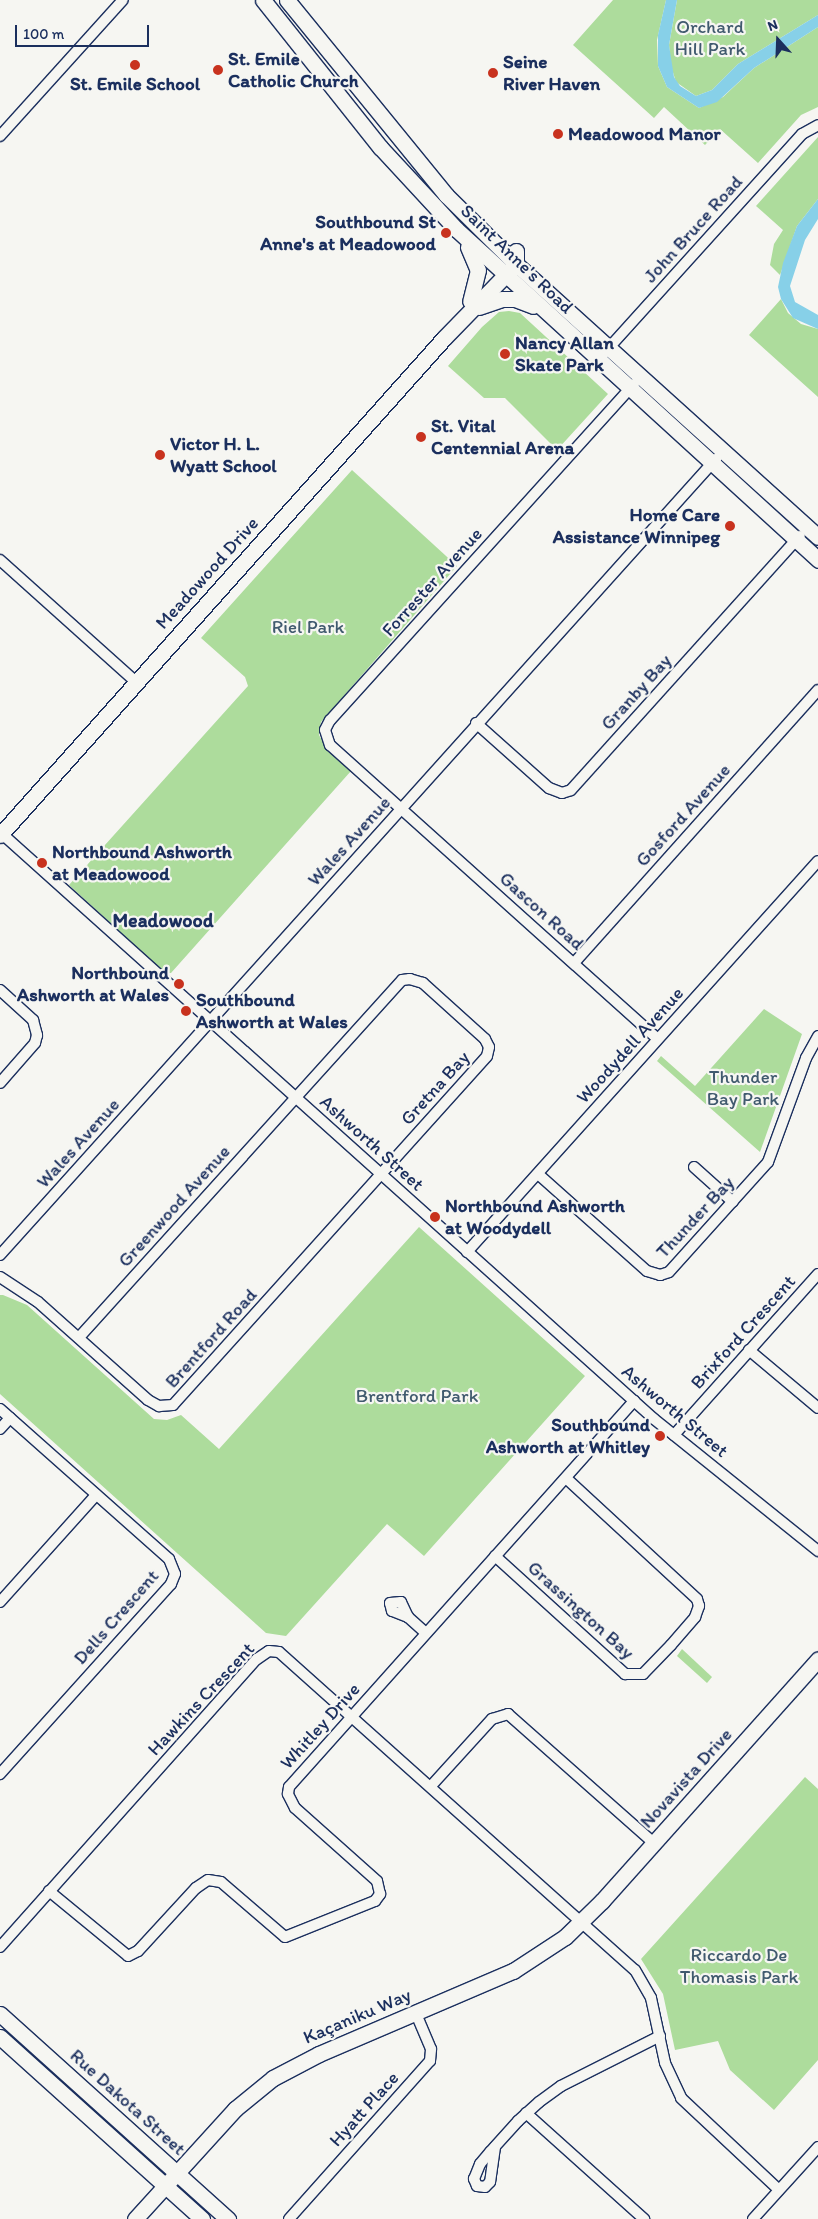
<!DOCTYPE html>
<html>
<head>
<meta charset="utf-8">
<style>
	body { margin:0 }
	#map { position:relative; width:818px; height:2219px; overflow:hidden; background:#f6f6f2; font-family:Itim,sans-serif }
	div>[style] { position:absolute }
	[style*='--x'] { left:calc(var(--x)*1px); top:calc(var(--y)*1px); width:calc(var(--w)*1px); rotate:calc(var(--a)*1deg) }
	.green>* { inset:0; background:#addc9c }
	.water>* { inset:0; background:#87d0e8 }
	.roads { filter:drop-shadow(1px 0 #1b2f5e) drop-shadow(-1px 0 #1b2f5e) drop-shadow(0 1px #1b2f5e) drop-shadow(0 -1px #1b2f5e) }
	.street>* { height:10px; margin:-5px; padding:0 5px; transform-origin:5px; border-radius:5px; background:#f6f6f2 }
	.secondary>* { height:15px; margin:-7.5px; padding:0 7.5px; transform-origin:7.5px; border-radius:7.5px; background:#f6f6f2 }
	.dots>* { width:14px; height:14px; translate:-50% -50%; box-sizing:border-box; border:2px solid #f6f6f2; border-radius:50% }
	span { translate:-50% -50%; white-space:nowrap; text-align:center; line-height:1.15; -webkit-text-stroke:4.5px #f6f6f2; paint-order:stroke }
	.park-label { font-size:19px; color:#405a6e }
	.poi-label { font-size:19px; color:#1b2f5e; font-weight:700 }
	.left { translate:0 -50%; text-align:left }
	.right { translate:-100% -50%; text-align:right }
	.street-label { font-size:19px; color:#1b2f5e }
	.neighbourhood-label { font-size:20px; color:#1b2f5e; font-weight:700 }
	.north { position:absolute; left:753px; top:15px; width:50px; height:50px; -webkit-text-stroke:4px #f6f6f2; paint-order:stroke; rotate:340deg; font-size:14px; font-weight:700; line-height:20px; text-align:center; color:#1b2f5e }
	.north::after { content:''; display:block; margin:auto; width:18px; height:22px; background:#1b2f5e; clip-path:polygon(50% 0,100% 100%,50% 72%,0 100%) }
	.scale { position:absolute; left:15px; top:25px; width:134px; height:22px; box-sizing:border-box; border:2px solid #1b2f5e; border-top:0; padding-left:6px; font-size:15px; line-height:18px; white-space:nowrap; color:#1b2f5e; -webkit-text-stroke:4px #f6f6f2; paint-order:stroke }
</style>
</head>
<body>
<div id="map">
	<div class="green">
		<div style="clip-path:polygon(613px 0,666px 0,657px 40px,658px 66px,667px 87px,699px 108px,723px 97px,754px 68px,818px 27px,818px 107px,801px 115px,758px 163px,720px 129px,705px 145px,664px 107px,654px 118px,573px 45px)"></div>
		<div style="clip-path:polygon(677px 0,818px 0,818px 15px,738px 64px,712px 90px,696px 96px,676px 82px,671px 66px,669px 45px)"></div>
		<div style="clip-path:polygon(818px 137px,818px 199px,797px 226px,780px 275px,770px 265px,774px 244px,783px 230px,756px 206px)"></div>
		<div style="clip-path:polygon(781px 299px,788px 313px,801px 324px,818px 329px,818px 397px,749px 335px)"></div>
		<div style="clip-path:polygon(509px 311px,520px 313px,608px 394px,557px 450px,505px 398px,484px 398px,448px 366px,482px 327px,499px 312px)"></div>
		<div style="clip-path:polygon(352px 470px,457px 566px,321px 722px,319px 735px,325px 746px,351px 771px,171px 973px,165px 973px,69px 885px,248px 686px,245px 677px,201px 638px)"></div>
		<div style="clip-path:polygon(764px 1009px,802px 1034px,760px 1152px,657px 1061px,661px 1056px,695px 1086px)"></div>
		<div style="clip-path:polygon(419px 1227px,585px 1376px,424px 1556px,387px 1524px,286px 1636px,266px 1633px,0 1394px,0 1295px,3px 1295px,27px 1305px,154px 1419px,167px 1420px,181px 1415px,219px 1449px)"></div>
		<div style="clip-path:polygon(682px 1649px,712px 1677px,707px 1683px,677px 1656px)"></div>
		<div style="clip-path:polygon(805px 1777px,818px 1789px,818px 2060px,774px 2110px,730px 2070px,718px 2041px,675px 2050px,663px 1994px,641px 1959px)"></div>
	</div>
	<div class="water">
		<div style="clip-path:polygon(666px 0,677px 0,669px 45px,674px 77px,680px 86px,696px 96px,712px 90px,738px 64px,818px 15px,818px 27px,754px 68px,717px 102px,699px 108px,667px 87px,658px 66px,658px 35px)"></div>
		<div style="clip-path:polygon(818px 199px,818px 219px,805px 240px,790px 286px,795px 302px,818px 315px,818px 329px,793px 318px,781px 299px,778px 287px,783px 263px,797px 226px)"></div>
	</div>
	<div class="roads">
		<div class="street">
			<div style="--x:0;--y:136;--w:183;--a:-47.9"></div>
			<div style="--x:597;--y:361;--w:306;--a:-47.9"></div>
			<div style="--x:802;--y:134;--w:18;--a:-29"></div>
			<div style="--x:634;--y:384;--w:453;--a:132.1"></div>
			<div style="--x:330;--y:720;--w:11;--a:117"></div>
			<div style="--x:325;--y:730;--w:16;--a:72"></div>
			<div style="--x:330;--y:745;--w:440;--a:41.9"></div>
			<div style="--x:0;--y:560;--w:183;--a:41.9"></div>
			<div style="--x:476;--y:723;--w:98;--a:41.7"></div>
			<div style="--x:549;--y:788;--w:14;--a:21"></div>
			<div style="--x:562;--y:793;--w:9;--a:-18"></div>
			<div style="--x:571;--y:790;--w:342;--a:-48"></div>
			<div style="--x:0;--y:832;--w:879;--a:41.91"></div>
			<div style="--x:654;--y:1419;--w:211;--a:38.8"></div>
			<div style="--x:574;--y:963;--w:366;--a:-48.2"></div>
			<div style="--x:0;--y:990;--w:45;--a:42.3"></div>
			<div style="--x:33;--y:1020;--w:16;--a:75"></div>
			<div style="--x:37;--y:1035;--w:8;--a:104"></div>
			<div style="--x:35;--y:1043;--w:53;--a:131.2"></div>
			<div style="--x:694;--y:1167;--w:52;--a:41.9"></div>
			<div style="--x:538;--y:1174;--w:146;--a:41.7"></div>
			<div style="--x:647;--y:1271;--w:14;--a:17"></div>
			<div style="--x:660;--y:1275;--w:9;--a:-18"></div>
			<div style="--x:669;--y:1272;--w:148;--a:-48"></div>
			<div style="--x:768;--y:1162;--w:111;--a:-69.9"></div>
			<div style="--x:806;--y:1058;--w:25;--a:-61"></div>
			<div style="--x:467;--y:1252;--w:525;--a:-48.09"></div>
			<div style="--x:0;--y:1255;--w:1071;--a:-48.03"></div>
			<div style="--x:0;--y:1277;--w:45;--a:33.3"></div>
			<div style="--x:38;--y:1302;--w:147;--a:41.7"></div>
			<div style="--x:148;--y:1400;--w:13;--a:29"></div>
			<div style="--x:159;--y:1406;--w:14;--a:-4"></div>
			<div style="--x:173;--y:1405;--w:469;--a:-48"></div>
			<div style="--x:487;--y:1056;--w:9;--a:-77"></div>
			<div style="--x:489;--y:1047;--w:9;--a:-117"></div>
			<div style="--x:485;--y:1039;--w:84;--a:-137.9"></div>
			<div style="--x:423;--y:983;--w:14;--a:-163"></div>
			<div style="--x:410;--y:979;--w:8;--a:173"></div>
			<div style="--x:402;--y:980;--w:482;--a:132.1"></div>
			<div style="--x:749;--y:1350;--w:90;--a:40"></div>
			<div style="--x:0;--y:1409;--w:226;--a:41.6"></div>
			<div style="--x:169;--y:1559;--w:16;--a:68"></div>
			<div style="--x:175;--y:1574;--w:11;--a:112"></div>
			<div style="--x:171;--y:1584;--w:256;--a:132"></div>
			<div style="--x:0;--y:1429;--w:15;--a:-48"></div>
			<div style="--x:674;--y:1435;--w:216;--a:-48.2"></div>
			<div style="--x:495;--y:1556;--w:176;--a:42.2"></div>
			<div style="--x:625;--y:1674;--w:18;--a:0"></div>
			<div style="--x:643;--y:1674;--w:40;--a:-46"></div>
			<div style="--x:671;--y:1645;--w:37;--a:-49"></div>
			<div style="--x:695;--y:1617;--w:12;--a:-70"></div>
			<div style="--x:699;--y:1606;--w:7;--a:-106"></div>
			<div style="--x:697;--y:1599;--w:178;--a:-137.3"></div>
			<div style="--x:0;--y:1602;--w:144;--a:-48.1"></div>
			<div style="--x:408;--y:1617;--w:17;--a:-159"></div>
			<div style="--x:392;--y:1611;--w:8;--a:-104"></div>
			<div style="--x:390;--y:1603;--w:11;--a:-5"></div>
			<div style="--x:401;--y:1602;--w:17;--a:65"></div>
			<div style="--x:408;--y:1617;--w:24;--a:42"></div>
			<div style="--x:431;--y:1786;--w:91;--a:-47.7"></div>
			<div style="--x:492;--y:1719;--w:17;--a:-17"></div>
			<div style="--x:508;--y:1714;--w:195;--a:41.5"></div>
			<div style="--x:49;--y:1891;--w:102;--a:39.4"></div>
			<div style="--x:128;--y:1956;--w:11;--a:-27"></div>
			<div style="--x:138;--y:1951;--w:86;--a:-47.4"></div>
			<div style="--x:196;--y:1888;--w:14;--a:-34"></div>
			<div style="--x:208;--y:1880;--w:13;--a:9"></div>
			<div style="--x:221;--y:1882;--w:84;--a:40.7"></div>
			<div style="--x:285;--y:1937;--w:97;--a:-21.8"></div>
			<div style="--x:375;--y:1901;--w:9;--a:-54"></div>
			<div style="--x:380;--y:1894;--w:13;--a:-103"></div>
			<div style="--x:377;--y:1881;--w:110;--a:-138.3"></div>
			<div style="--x:295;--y:1808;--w:16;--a:-117"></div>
			<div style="--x:288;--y:1794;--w:7;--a:-82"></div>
			<div style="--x:289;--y:1787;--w:518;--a:-48.21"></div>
			<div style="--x:0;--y:1947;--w:386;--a:-48.3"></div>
			<div style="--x:257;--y:1659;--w:14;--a:-34"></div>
			<div style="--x:269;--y:1651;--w:10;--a:6"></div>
			<div style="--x:279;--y:1652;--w:477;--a:41.8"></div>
			<div style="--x:635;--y:1970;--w:32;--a:60"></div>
			<div style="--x:651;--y:1998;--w:66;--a:77.8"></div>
			<div style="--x:665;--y:2063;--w:38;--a:65"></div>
			<div style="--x:681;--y:2098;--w:134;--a:43.2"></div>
			<div style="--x:526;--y:2113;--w:159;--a:41.9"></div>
			<div style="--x:495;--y:2147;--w:35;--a:98"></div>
			<div style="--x:490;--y:2182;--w:7;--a:135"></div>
			<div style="--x:485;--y:2187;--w:8;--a:-173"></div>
			<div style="--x:477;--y:2186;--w:8;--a:-113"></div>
			<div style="--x:474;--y:2179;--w:16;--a:-68"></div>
			<div style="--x:480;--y:2164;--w:16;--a:-50"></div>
			<div style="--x:490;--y:2152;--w:42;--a:-47.9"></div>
			<div style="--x:518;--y:2121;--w:28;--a:-42"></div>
			<div style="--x:539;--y:2102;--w:27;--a:-36"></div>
			<div style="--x:561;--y:2086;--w:111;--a:-26.8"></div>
			<div style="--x:289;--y:2219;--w:212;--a:-48.3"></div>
			<div style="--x:430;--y:2061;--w:12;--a:-85"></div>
			<div style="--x:431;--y:2049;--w:39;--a:-113"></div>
			<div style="--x:753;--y:2219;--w:97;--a:-47.9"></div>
		</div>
		<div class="secondary">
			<div style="--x:263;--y:0;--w:188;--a:51.5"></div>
			<div style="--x:380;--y:147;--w:112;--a:47.2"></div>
			<div style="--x:456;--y:229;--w:491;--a:42.4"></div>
			<div style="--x:287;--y:0;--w:252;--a:50.8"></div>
			<div style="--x:446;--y:195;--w:98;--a:44.6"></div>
			<div style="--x:516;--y:264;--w:407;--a:42.1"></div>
			<div style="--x:468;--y:247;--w:25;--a:67"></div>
			<div style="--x:478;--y:270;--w:32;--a:104"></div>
			<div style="--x:479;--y:307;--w:24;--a:-19"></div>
			<div style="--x:502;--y:299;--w:13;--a:0"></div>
			<div style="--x:515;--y:299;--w:19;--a:21"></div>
			<div style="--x:0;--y:835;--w:666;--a:-48.22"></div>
			<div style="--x:444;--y:338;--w:103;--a:-45.8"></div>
			<div style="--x:516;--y:264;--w:13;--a:-90"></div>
			<div style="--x:0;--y:2014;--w:307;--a:42"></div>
			<div style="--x:0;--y:2037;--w:272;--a:42"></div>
			<div style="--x:135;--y:2219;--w:149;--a:-47.7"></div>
			<div style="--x:235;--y:2109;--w:49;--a:-39.2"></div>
			<div style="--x:273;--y:2078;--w:52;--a:-27.6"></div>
			<div style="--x:319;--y:2054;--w:211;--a:-23.2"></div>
			<div style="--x:513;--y:1971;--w:62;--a:-33.2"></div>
			<div style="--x:565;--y:1937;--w:52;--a:-44.2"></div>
			<div style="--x:602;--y:1901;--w:324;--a:-48.2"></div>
		</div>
	</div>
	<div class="dots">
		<div style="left:135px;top:65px;background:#c8321e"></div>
		<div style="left:218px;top:70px;background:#c8321e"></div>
		<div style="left:493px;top:73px;background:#c8321e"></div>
		<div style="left:558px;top:134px;background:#c8321e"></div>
		<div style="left:446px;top:233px;background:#c8321e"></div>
		<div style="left:505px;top:354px;background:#c8321e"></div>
		<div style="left:421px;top:437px;background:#c8321e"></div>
		<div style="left:160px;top:455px;background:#c8321e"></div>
		<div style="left:730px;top:526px;background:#c8321e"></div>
		<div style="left:42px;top:863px;background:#c8321e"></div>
		<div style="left:179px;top:984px;background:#c8321e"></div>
		<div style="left:186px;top:1011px;background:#c8321e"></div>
		<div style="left:435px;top:1217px;background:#c8321e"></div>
		<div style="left:660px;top:1436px;background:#c8321e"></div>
	</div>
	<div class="park-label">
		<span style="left:710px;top:38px">Orchard<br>Hill Park</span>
		<span style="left:308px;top:627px">Riel Park</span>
		<span style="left:743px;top:1088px">Thunder<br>Bay Park</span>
		<span style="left:417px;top:1396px">Brentford Park</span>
		<span style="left:739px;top:1966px">Riccardo De<br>Thomasis Park</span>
	</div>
	<div class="poi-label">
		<span class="left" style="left:228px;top:70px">St. Emile<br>Catholic Church</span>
		<span class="left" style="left:503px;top:73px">Seine<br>River Haven</span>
		<span style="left:135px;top:84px">St. Emile School</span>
		<span class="left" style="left:568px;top:134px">Meadowood Manor</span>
		<span class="right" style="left:436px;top:233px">Southbound St<br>Anne's at Meadowood</span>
		<span class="left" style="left:515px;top:354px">Nancy Allan<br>Skate Park</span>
		<span class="left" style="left:431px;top:437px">St. Vital<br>Centennial Arena</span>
		<span class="left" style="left:170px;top:455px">Victor H. L.<br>Wyatt School</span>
		<span class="right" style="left:720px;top:526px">Home Care<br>Assistance Winnipeg</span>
		<span class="left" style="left:52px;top:863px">Northbound Ashworth<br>at Meadowood</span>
		<span class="right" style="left:169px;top:984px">Northbound<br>Ashworth at Wales</span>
		<span class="left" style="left:196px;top:1011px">Southbound<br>Ashworth at Wales</span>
		<span class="left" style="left:445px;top:1217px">Northbound Ashworth<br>at Woodydell</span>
		<span class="right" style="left:650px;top:1436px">Southbound<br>Ashworth at Whitley</span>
	</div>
	<div class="street-label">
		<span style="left:693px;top:229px;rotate:-48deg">John Bruce Road</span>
		<span style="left:517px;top:259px;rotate:44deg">Saint Anne's Road</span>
		<span style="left:207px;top:573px;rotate:-48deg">Meadowood Drive</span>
		<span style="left:432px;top:582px;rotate:-48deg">Forrester Avenue</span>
		<span style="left:636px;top:692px;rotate:-48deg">Granby Bay</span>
		<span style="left:683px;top:815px;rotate:-48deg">Gosford Avenue</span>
		<span style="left:349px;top:841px;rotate:-48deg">Wales Avenue</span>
		<span style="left:542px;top:911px;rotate:42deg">Gascon Road</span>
		<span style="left:630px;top:1045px;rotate:-48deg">Woodydell Avenue</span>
		<span style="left:435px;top:1088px;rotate:-48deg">Gretna Bay</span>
		<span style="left:78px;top:1143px;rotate:-48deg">Wales Avenue</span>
		<span style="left:372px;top:1143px;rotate:42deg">Ashworth Street</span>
		<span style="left:174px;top:1206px;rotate:-48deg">Greenwood Avenue</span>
		<span style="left:695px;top:1217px;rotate:-47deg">Thunder Bay</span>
		<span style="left:743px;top:1332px;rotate:-48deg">Brixford Crescent</span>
		<span style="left:211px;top:1338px;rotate:-48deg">Brentford Road</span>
		<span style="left:675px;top:1411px;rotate:40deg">Ashworth Street</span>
		<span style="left:581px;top:1610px;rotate:42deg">Grassington Bay</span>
		<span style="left:116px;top:1617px;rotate:-49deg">Dells Crescent</span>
		<span style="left:201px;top:1699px;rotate:-47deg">Hawkins Crescent</span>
		<span style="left:320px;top:1726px;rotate:-48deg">Whitley Drive</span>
		<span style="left:686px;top:1778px;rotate:-48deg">Novavista Drive</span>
		<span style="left:357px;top:2016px;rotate:-23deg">Kaçaniku Way</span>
		<span style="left:128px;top:2102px;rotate:42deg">Rue Dakota Street</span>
		<span style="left:364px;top:2109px;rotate:-48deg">Hyatt Place</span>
	</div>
	<div class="neighbourhood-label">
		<span style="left:163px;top:920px">Meadowood</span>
	</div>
	<div class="north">N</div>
	<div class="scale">100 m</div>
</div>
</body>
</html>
